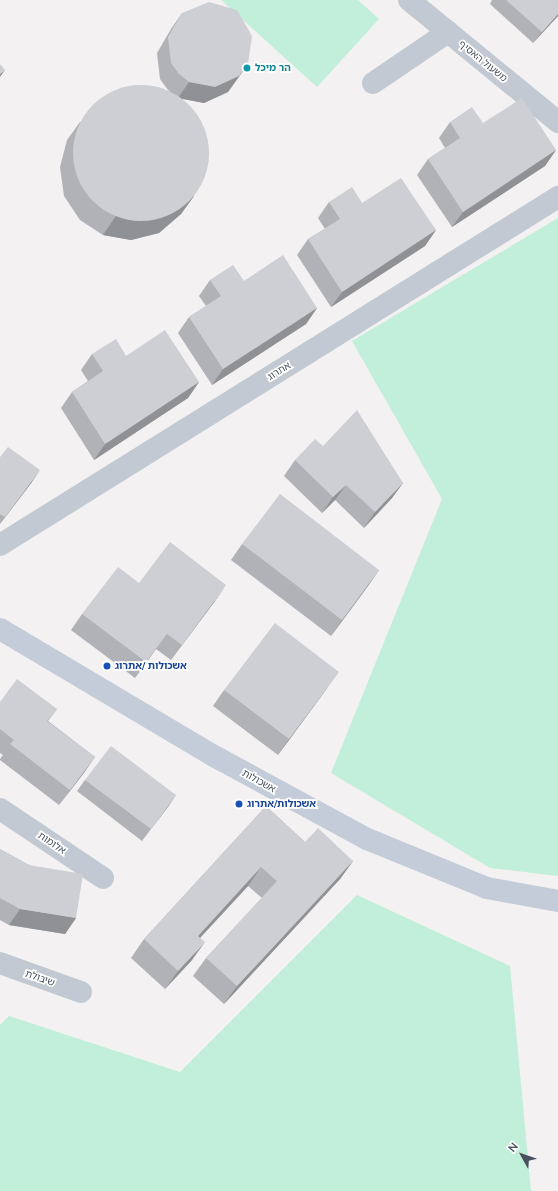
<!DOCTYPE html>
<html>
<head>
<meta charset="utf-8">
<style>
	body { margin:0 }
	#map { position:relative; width:558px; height:1191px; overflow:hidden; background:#f3f1f1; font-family:Mulish,"Noto Sans Hebrew",sans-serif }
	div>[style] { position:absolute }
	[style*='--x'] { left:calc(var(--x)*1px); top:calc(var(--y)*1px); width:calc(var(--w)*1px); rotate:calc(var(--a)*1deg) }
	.green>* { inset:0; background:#c1efd9 }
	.street>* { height:22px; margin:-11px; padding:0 11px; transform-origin:11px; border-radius:11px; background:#c2c9d2 }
	.secondary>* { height:22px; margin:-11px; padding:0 11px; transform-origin:11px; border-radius:11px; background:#c4cbd9 }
	.wall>* { inset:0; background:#b1b2b7 }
	.shaded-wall>* { inset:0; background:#909195 }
	.building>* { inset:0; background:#cecfd5 }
	.round { border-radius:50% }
	.dots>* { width:11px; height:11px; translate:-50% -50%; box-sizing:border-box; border:2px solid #fff; border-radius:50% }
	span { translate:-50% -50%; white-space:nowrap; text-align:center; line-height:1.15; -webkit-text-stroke:3.5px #fff; paint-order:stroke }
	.street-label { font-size:10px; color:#49515e }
	.culture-label { font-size:10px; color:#0d838f; font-weight:700 }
	.left { translate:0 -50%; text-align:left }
	.transit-label { font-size:10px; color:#164399; font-weight:700 }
	.north { position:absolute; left:502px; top:1135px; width:40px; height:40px; -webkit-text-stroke:3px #fff; paint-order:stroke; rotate:310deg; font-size:11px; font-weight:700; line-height:16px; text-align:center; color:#49515e }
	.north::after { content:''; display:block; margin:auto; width:14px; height:18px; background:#49515e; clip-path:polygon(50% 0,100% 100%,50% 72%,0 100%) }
</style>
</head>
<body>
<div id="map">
	<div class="green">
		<div style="clip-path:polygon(221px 0,358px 0,379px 19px,317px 87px)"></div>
		<div style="clip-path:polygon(558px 218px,558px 876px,490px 868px,331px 773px,442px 499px,352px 341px)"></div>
		<div style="clip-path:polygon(357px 895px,510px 966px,531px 1191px,0 1191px,0 1025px,9px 1016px,180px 1072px)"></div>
	</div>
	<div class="street">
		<div style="--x:409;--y:0;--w:193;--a:39.3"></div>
		<div style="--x:373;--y:83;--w:91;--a:-34.2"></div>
		<div style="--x:0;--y:545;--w:658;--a:-31.95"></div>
		<div style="--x:0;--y:809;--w:124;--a:33.8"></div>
		<div style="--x:0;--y:963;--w:86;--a:19.7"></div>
	</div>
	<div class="secondary">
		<div style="--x:0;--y:629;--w:249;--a:30.7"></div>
		<div style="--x:214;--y:756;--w:174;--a:28.5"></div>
		<div style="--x:367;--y:839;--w:130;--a:22.2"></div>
		<div style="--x:487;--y:888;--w:72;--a:10.4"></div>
	</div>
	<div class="wall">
		<div style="clip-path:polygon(492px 0,558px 0,558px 16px,533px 43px,490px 4px)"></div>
		<div style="clip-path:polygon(182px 13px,248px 64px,228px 92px,204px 103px,183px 99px,194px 196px,181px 214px,159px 233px,131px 240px,103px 235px,80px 220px,64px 196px,60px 167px,67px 140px,80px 122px,170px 91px,168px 90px,160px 79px,157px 53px,171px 29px)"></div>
		<div style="clip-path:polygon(450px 122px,483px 123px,556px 150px,545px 166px,452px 227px,417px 175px,428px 159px,445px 148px,439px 138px)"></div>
		<div style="clip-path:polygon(329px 202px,362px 203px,436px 230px,425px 246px,331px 307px,297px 255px,308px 239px,325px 229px,318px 218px)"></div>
		<div style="clip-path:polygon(210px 280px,244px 281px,317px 308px,306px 324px,212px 385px,178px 333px,189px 317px,206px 306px,199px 296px)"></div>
		<div style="clip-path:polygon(92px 354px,126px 356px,199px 382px,188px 398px,94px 460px,61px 408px,72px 392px,88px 381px,81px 370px)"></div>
		<div style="clip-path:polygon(323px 446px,403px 483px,392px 498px,364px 528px,335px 500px,322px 513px,284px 476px,295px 460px)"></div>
		<div style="clip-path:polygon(0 457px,32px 482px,0 524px)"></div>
		<div style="clip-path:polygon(242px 544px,379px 570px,368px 586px,331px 636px,231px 560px)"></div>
		<div style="clip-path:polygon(139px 583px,215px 601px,171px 660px,156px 649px,135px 678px,71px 630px,82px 614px)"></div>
		<div style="clip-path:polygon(328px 687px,278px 755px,213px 706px,224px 690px)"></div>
		<div style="clip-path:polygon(0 702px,57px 709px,48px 721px,95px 757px,59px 805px,0 760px,0 759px,3px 755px,0 753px)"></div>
		<div style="clip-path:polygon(85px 780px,176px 795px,142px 841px,77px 791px)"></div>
		<div style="clip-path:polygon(266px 806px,305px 842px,353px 861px,340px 879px,224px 1004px,193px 976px,206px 958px,262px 898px,248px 886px,200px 938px,192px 960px,165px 989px,131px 958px,144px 939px)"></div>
		<div style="clip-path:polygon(0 849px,29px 865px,76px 918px,65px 934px,9px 925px,0 920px)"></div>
	</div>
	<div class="shaded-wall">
		<div style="clip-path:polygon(558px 14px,558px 16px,533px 43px,542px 32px)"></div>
		<div style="clip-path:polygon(248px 64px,228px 92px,204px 103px,178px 98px,189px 82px)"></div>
		<div style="clip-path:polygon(5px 70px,0 77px,0 74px)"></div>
		<div style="clip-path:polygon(556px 150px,545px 166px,452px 227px,463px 212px)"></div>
		<div style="clip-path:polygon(194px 196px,181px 214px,159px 233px,131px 240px,103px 235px,116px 216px)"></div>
		<div style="clip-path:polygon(436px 230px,425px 246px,331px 307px,342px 292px)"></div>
		<div style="clip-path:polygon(317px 308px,306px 324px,212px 385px,223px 369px)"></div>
		<div style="clip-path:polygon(199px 382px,188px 398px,94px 460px,105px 444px)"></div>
		<div style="clip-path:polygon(40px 470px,32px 482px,0 524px,5px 517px)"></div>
		<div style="clip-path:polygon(403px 483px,392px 498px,364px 528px,375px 512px)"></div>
		<div style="clip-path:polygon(346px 485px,335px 500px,322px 513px,333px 497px)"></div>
		<div style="clip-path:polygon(379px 570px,368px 586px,331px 636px,342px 620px)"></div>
		<div style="clip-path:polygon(226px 585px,215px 601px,171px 660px)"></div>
		<div style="clip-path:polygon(167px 634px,156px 649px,135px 678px,146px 662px)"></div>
		<div style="clip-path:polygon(339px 672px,328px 687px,278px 755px,289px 739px)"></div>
		<div style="clip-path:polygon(95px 757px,84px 773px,59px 805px,70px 790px)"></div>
		<div style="clip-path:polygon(176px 795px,168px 807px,142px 841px,151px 829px)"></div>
		<div style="clip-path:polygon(353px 861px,340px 879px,224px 1004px,237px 986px)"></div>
		<div style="clip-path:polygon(261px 867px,248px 886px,185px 954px,198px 936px)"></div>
		<div style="clip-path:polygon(20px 909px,76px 918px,65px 934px,9px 925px)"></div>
		<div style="clip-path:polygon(205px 942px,192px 960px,165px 989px,178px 971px)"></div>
	</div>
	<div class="building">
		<div style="clip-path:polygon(506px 0,558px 0,558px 14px,542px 32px)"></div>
		<div style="clip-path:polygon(209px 2px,237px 10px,252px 36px,248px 64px,239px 76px,215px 87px,189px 82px,179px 74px,171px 63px,168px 37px,182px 13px)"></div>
		<div style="clip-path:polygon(0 64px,5px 70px,0 74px)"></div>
		<div class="round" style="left:73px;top:85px;width:136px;height:136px"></div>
		<div style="clip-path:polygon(522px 98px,556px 150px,463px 212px,428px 159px,460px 138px,450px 122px,472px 107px,483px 123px)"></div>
		<div style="clip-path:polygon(401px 178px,436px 230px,342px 292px,308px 239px,340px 219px,329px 202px,352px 187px,362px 203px)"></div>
		<div style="clip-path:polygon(283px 255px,317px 308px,223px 369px,189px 317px,221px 296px,210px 280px,233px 265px,244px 281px)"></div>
		<div style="clip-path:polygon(165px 330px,199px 382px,105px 444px,72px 392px,103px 371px,92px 354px,116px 339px,126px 356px)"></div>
		<div style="clip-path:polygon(357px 410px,403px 483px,375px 512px,346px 485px,333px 497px,295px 460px,315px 439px,323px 446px)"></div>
		<div style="clip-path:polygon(8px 447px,40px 470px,5px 517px,0 514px,0 457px)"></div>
		<div style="clip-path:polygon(280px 494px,379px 570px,342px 620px,242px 544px)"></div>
		<div style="clip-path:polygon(170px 542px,226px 585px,182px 645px,167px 634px,146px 662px,82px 614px,118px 567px,139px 583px)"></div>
		<div style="clip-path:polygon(275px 623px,339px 672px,289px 739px,224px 690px)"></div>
		<div style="clip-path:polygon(17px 679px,57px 709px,47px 721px,95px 757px,70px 790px,10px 744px,14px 740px,0 729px,0 702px)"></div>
		<div style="clip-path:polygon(111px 746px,176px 795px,151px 829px,85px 780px)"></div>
		<div style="clip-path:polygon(266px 806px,305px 842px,318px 828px,353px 861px,237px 986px,206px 958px,277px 881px,261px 867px,198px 936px,205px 942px,178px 971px,144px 939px)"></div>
		<div style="clip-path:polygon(0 849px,29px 865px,83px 874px,76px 918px,20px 909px,0 898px)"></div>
	</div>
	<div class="dots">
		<div style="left:247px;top:68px;background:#0f9aa8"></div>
		<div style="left:107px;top:666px;background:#1a4fb4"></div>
		<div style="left:239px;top:804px;background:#1a4fb4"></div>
	</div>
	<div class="street-label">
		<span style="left:483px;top:61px;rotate:39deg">משעול האסיף</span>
		<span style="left:279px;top:371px;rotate:-32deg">אתרוג</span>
		<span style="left:259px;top:781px;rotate:29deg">אשכולות</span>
		<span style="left:52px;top:843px;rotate:34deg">אלומות</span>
		<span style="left:40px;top:978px;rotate:19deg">שיבולת</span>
	</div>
	<div class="culture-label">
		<span class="left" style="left:255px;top:68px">הר מיכל</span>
	</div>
	<div class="transit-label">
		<span class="left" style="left:115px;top:666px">אשכולות /אתרוג</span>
		<span class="left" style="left:247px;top:804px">אשכולות/אתרוג</span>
	</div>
	<div class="north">N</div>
</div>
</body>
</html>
